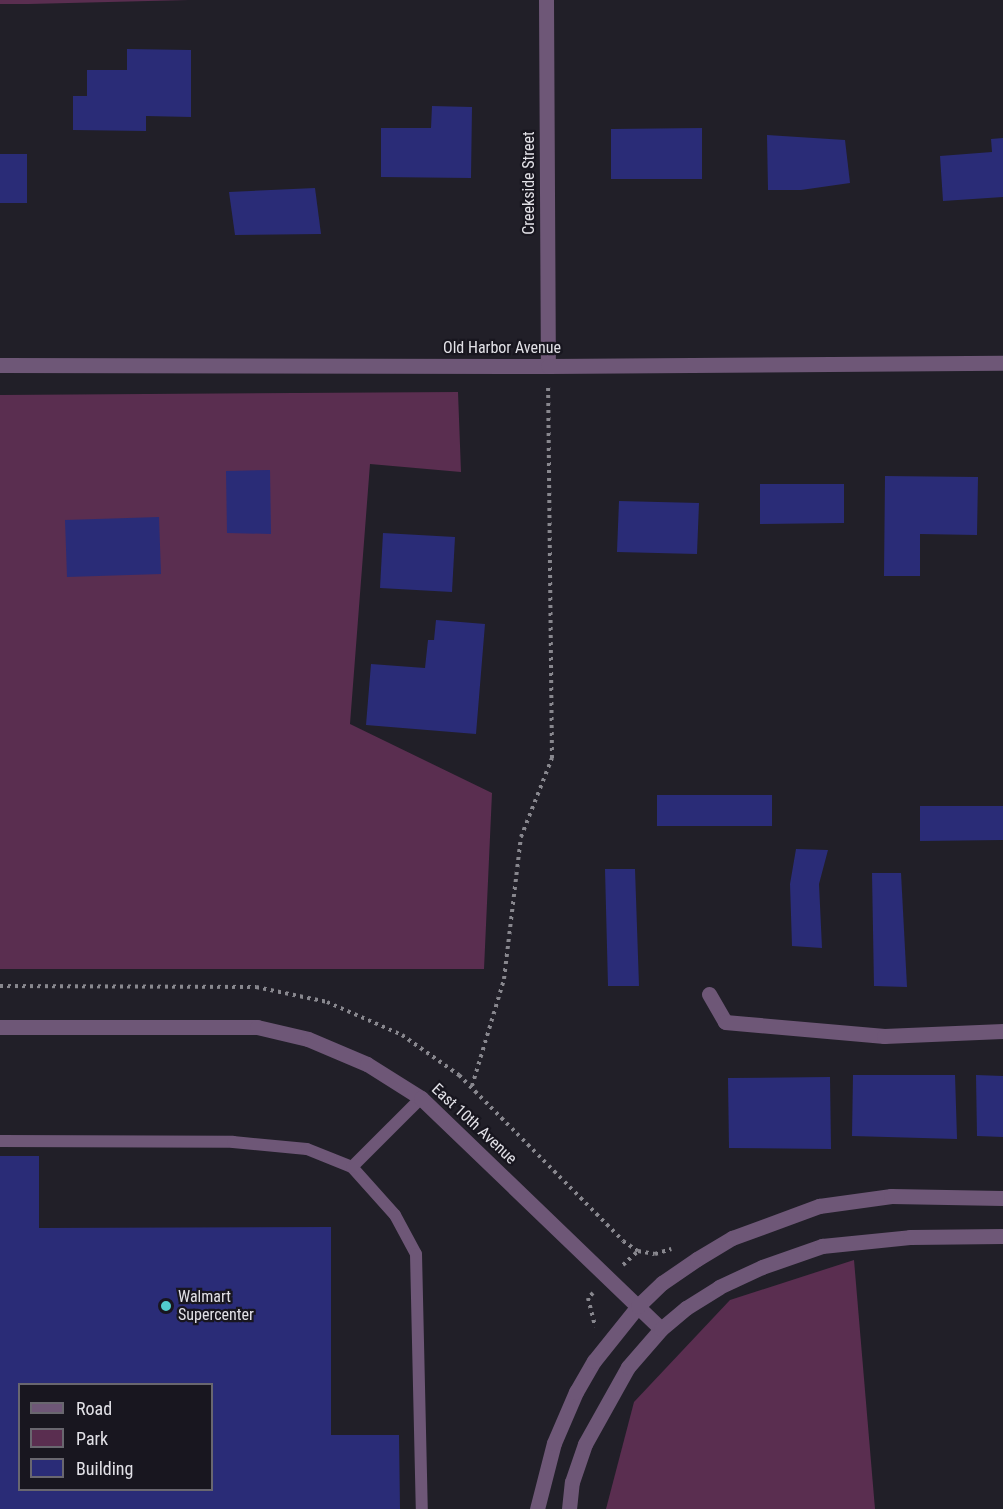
<!DOCTYPE html>
<html>
<head>
<meta charset="utf-8">
<style>
	body { margin:0 }
	#map { position:relative; width:1003px; height:1509px; overflow:hidden; background:#211f28; font-family:"Roboto Condensed",sans-serif }
	div>[style] { position:absolute }
	[style*='--x'] { left:calc(var(--x)*1px); top:calc(var(--y)*1px); width:calc(var(--w)*1px); rotate:calc(var(--a)*1deg) }
	.green>* { inset:0; background:#5a2e50 }
	.building>* { inset:0; background:#2a2c77 }
	.path>* { height:4px; margin-top:-2px; transform-origin:0; background:repeating-linear-gradient(90deg,#88878e 0 3px,transparent 0 7.5px) }
	.service>* { height:12px; margin:-6px; padding:0 6px; transform-origin:6px; border-radius:6px; background:#6e5777 }
	.minor>* { height:15px; margin:-7.5px; padding:0 7.5px; transform-origin:7.5px; border-radius:7.5px; background:#6e5777 }
	.dots>* { width:16px; height:16px; translate:-50% -50%; box-sizing:border-box; border:3px solid #18161f; border-radius:50% }
	span { translate:-50% -50%; white-space:nowrap; text-align:center; line-height:1.15; -webkit-text-stroke:4.5px #18161f; paint-order:stroke }
	.street-label { font-size:16px; color:#e2e1e7 }
	.poi-label { font-size:16px; color:#e2e1e7 }
	.left { translate:0 -50%; text-align:left }
	.legend { position:absolute; left:18px; top:1383px; width:195px; height:108px; box-sizing:border-box; background:#18161f; border:2px solid #69676f; margin:0; padding:8px 10px; list-style:none; font-size:18px; color:#e2e1e7 }
	.legend li { display:flex; align-items:center; gap:12px; height:30px }
	.legend b { width:30px; border:2px solid #69676f }
</style>
</head>
<body>
<div id="map">
	<div class="green">
		<div style="clip-path:polygon(0 0,189px 0,29px 4px,0 4px)"></div>
		<div style="clip-path:polygon(458px 392px,461px 472px,370px 464px,350px 724px,492px 793px,484px 969px,0 969px,0 395px)"></div>
		<div style="clip-path:polygon(854px 1260px,875px 1509px,606px 1509px,634px 1402px,730px 1300px)"></div>
	</div>
	<div class="building">
		<div style="clip-path:polygon(127px 49px,191px 50px,191px 117px,146px 116px,146px 131px,73px 130px,73px 96px,87px 96px,87px 70px,127px 70px)"></div>
		<div style="clip-path:polygon(432px 106px,472px 107px,471px 178px,381px 177px,381px 128px,431px 128px)"></div>
		<div style="clip-path:polygon(702px 128px,702px 179px,611px 179px,611px 129px)"></div>
		<div style="clip-path:polygon(767px 135px,845px 140px,850px 183px,801px 190px,768px 190px)"></div>
		<div style="clip-path:polygon(1003px 138px,1003px 197px,943px 201px,940px 156px,992px 152px,991px 139px)"></div>
		<div style="clip-path:polygon(0 154px,27px 154px,27px 203px,0 203px)"></div>
		<div style="clip-path:polygon(315px 188px,321px 234px,235px 235px,229px 192px)"></div>
		<div style="clip-path:polygon(270px 470px,271px 534px,227px 533px,226px 471px)"></div>
		<div style="clip-path:polygon(885px 476px,978px 477px,977px 535px,920px 534px,920px 576px,884px 576px)"></div>
		<div style="clip-path:polygon(760px 484px,844px 484px,844px 523px,760px 524px)"></div>
		<div style="clip-path:polygon(619px 501px,699px 503px,697px 554px,617px 552px)"></div>
		<div style="clip-path:polygon(159px 517px,161px 574px,67px 577px,65px 520px)"></div>
		<div style="clip-path:polygon(383px 533px,455px 537px,452px 592px,380px 588px)"></div>
		<div style="clip-path:polygon(436px 620px,485px 624px,476px 734px,366px 725px,371px 664px,425px 668px,428px 640px,434px 640px)"></div>
		<div style="clip-path:polygon(657px 795px,772px 795px,772px 826px,657px 826px)"></div>
		<div style="clip-path:polygon(920px 806px,1003px 806px,1003px 840px,920px 841px)"></div>
		<div style="clip-path:polygon(796px 849px,828px 850px,819px 884px,822px 948px,792px 946px,790px 884px)"></div>
		<div style="clip-path:polygon(605px 869px,635px 869px,639px 986px,608px 986px)"></div>
		<div style="clip-path:polygon(872px 873px,901px 873px,907px 987px,874px 986px)"></div>
		<div style="clip-path:polygon(853px 1075px,955px 1075px,957px 1139px,852px 1136px)"></div>
		<div style="clip-path:polygon(976px 1075px,1003px 1076px,1003px 1137px,977px 1136px)"></div>
		<div style="clip-path:polygon(830px 1077px,831px 1149px,729px 1148px,728px 1078px)"></div>
		<div style="clip-path:polygon(evenodd,0 1156px,39px 1156px,39px 1228px,331px 1227px,331px 1435px,399px 1435px,400px 1509px,0 1509px,0 1156px,20px 1384px,212px 1384px,212px 1490px,20px 1490px,20px 1384px)"></div>
	</div>
	<div class="path">
		<div style="--x:0;--y:986;--w:256;--a:0.2"></div>
		<div style="--x:256;--y:987;--w:73;--a:11.9"></div>
		<div style="--x:327;--y:1002;--w:82;--a:23.7"></div>
		<div style="--x:402;--y:1035;--w:70;--a:35.1"></div>
		<div style="--x:459;--y:1075;--w:233;--a:45.3"></div>
		<div style="--x:623;--y:1241;--w:18;--a:34"></div>
		<div style="--x:638;--y:1251;--w:17;--a:10"></div>
		<div style="--x:655;--y:1254;--w:17;--a:-17"></div>
		<div style="--x:472;--y:1086;--w:112;--a:-73.3"></div>
		<div style="--x:504;--y:979;--w:143;--a:-83.2"></div>
		<div style="--x:521;--y:837;--w:85;--a:-68.6"></div>
		<div style="--x:552;--y:758;--w:372;--a:-90.6"></div>
		<div style="--x:623;--y:1265;--w:21;--a:-43"></div>
		<div style="--x:593;--y:1293;--w:7;--a:135"></div>
		<div style="--x:588;--y:1298;--w:30;--a:76"></div>
	</div>
	<div class="service">
		<div style="--x:0;--y:1141;--w:233;--a:0.2"></div>
		<div style="--x:233;--y:1142;--w:74;--a:5.4"></div>
		<div style="--x:307;--y:1149;--w:48;--a:21.8"></div>
		<div style="--x:352;--y:1167;--w:64;--a:48.1"></div>
		<div style="--x:395;--y:1215;--w:44;--a:61.7"></div>
		<div style="--x:416;--y:1254;--w:255;--a:88.7"></div>
		<div style="--x:352;--y:1167;--w:98;--a:-45"></div>
	</div>
	<div class="minor">
		<div style="--x:546;--y:0;--w:366;--a:89.7"></div>
		<div style="--x:0;--y:365;--w:548;--a:0.1"></div>
		<div style="--x:548;--y:366;--w:455;--a:-0.4"></div>
		<div style="--x:709;--y:994;--w:32;--a:60"></div>
		<div style="--x:725;--y:1022;--w:160;--a:5"></div>
		<div style="--x:884;--y:1036;--w:119;--a:-2.4"></div>
		<div style="--x:0;--y:1027;--w:257;--a:0"></div>
		<div style="--x:257;--y:1027;--w:52;--a:13.2"></div>
		<div style="--x:308;--y:1039;--w:64;--a:23"></div>
		<div style="--x:367;--y:1064;--w:64;--a:32.2"></div>
		<div style="--x:421;--y:1098;--w:333;--a:43.9"></div>
		<div style="--x:537;--y:1509;--w:68;--a:-75.6"></div>
		<div style="--x:554;--y:1443;--w:56;--a:-66.7"></div>
		<div style="--x:576;--y:1392;--w:36;--a:-60"></div>
		<div style="--x:594;--y:1361;--w:70;--a:-51.3"></div>
		<div style="--x:638;--y:1306;--w:33;--a:-44"></div>
		<div style="--x:662;--y:1283;--w:42;--a:-34.4"></div>
		<div style="--x:697;--y:1259;--w:41;--a:-31"></div>
		<div style="--x:732;--y:1238;--w:93;--a:-20.2"></div>
		<div style="--x:819;--y:1206;--w:73;--a:-7.9"></div>
		<div style="--x:891;--y:1196;--w:112;--a:1"></div>
		<div style="--x:569;--y:1509;--w:27;--a:-84"></div>
		<div style="--x:572;--y:1482;--w:40;--a:-71.1"></div>
		<div style="--x:585;--y:1444;--w:88;--a:-60.8"></div>
		<div style="--x:628;--y:1367;--w:50;--a:-49"></div>
		<div style="--x:661;--y:1329;--w:33;--a:-40"></div>
		<div style="--x:686;--y:1308;--w:39;--a:-32"></div>
		<div style="--x:719;--y:1287;--w:47;--a:-24.9"></div>
		<div style="--x:762;--y:1267;--w:64;--a:-19.3"></div>
		<div style="--x:822;--y:1246;--w:88;--a:-5.8"></div>
		<div style="--x:910;--y:1237;--w:93;--a:-0.6"></div>
	</div>
	<div class="dots">
		<div style="left:166px;top:1306px;background:#52cdce"></div>
	</div>
	<div class="street-label">
		<span style="left:529px;top:183px;rotate:-90deg">Creekside Street</span>
		<span style="left:502px;top:348px">Old Harbor Avenue</span>
		<span style="left:474px;top:1124px;rotate:43deg">East 10th Avenue</span>
	</div>
	<div class="poi-label">
		<span class="left" style="left:178px;top:1306px">Walmart<br>Supercenter</span>
	</div>
	<ul class="legend">
	<li><b style="height:8px;background:#6e5777"></b>Road</li>
	<li><b style="height:16px;background:#5a2e50"></b>Park</li>
	<li><b style="height:16px;background:#2a2c77"></b>Building</li>
	</ul>
</div>
</body>
</html>
